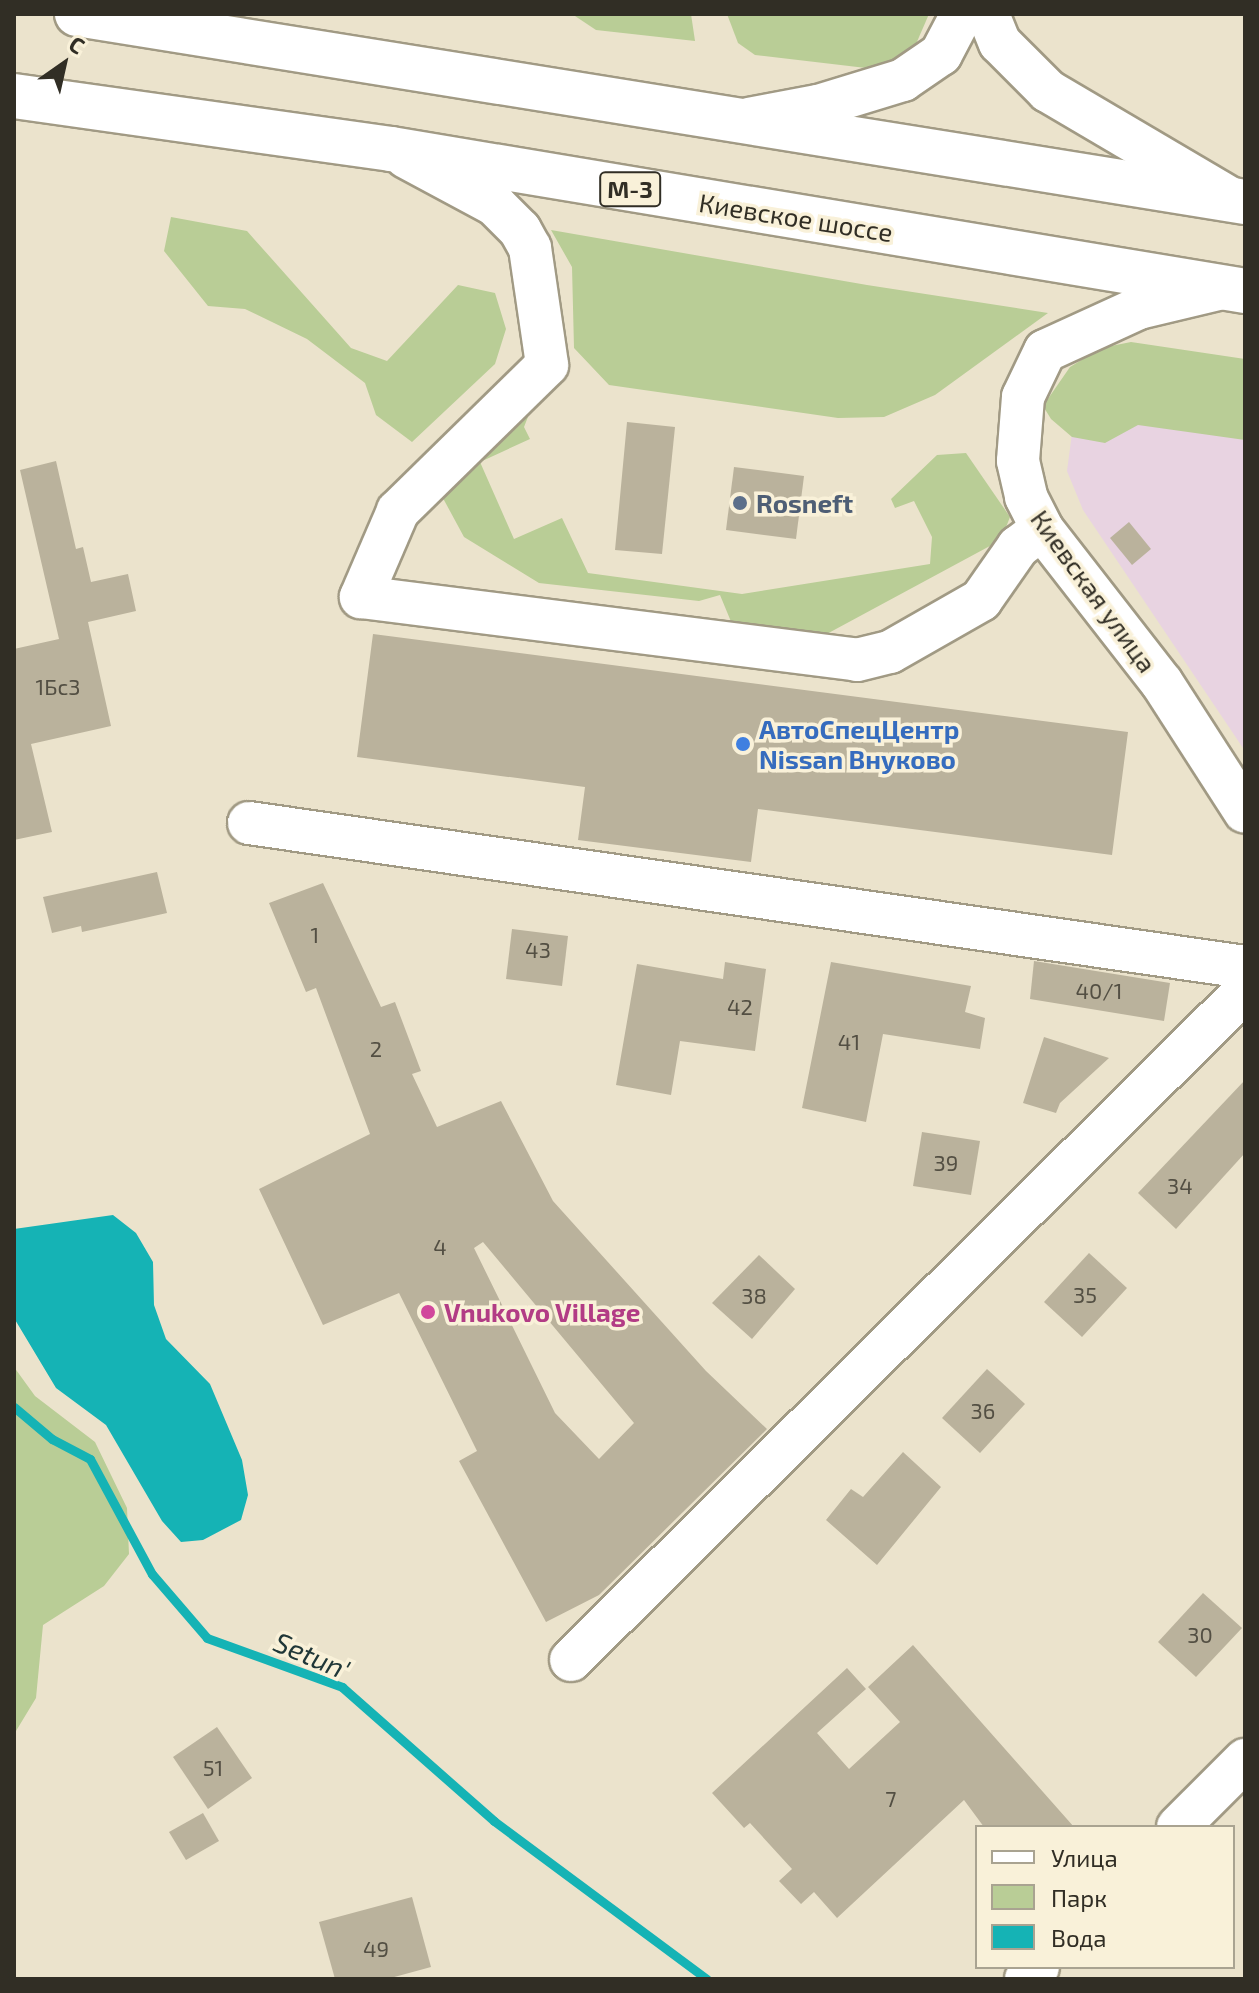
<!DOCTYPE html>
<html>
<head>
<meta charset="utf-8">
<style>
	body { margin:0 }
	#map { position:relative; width:1259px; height:1993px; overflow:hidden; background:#ebe3cc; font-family:"Exo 2",sans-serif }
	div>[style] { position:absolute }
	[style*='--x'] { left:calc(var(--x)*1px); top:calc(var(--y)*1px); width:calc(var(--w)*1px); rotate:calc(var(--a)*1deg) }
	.commercial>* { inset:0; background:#e8d3e1 }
	.green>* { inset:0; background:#b9cd96 }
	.water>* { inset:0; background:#15b3b5 }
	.stream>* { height:9px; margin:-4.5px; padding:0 4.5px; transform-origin:4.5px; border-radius:4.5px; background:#15b3b5 }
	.building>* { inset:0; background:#bab29c }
	.roads { filter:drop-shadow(2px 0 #a19a84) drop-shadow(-2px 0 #a19a84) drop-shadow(0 2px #a19a84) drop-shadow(0 -2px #a19a84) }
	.minor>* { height:42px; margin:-21px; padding:0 21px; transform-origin:21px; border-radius:21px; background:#fff }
	.highway>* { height:44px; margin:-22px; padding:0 22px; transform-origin:22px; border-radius:22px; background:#fff }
	.dots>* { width:22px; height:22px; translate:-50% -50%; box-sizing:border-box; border:4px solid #f9f1d9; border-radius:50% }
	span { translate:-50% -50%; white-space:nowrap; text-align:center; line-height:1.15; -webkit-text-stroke:7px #f9f1d9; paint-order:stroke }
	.number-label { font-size:22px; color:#534f43 }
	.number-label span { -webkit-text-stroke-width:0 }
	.shield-label span { padding:2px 6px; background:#f9f1d9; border:2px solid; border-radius:6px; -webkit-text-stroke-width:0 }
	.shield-label { font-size:24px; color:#312e25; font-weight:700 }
	.street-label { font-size:26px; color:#312e25 }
	.service-label { font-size:26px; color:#4e5e75; font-weight:700 }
	.left { translate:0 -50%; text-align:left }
	.shop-label { font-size:26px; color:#366cbe; font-weight:700 }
	.hotel-label { font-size:26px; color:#b23c85; font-weight:700 }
	.water-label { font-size:28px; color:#203738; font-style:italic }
	.frame { position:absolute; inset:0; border:16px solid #312e25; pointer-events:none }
	.legend { position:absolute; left:975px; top:1825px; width:260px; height:144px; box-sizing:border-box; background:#f9f1d9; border:2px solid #a9a391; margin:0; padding:10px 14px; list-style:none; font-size:24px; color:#312e25 }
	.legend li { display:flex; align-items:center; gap:16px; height:40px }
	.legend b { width:40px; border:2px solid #a9a391 }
	.north { position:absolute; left:24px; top:24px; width:80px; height:80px; -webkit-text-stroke:6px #f9f1d9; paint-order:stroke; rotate:34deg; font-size:22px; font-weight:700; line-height:32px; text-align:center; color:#312e25 }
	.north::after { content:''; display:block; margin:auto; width:28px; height:36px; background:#312e25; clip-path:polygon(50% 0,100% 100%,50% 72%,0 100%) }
</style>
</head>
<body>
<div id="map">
	<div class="commercial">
		<div style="clip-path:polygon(1075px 411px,1245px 436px,1245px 751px,1083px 510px,1067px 471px)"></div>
	</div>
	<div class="green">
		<div style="clip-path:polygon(572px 14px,691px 14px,695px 41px,596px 30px)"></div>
		<div style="clip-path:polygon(727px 14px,929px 14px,916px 44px,883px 70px,755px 55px,738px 43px)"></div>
		<div style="clip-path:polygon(171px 217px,247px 231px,351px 348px,387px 361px,458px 285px,495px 293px,506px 329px,495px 364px,412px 442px,376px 415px,365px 383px,307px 339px,245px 309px,208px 306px,164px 251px)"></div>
		<div style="clip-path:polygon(551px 230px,867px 285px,1048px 313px,935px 395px,884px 417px,838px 418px,609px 385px,574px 348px,572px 267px)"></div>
		<div style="clip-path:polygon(1131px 342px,1245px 359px,1245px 440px,1138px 425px,1105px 443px,1072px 437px,1051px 419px,1043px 406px,1070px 367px,1101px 348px)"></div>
		<div style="clip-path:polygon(533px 404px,524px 427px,530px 439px,480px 462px,514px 539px,562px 518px,588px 573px,742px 594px,930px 564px,932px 537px,914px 501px,895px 508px,891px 499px,937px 455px,966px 453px,1010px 517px,1001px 540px,823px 636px,732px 624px,720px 595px,699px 601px,539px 583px,464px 537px,431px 476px)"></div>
		<div style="clip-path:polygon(14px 1367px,35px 1396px,95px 1442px,127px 1508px,129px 1554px,104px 1586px,43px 1625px,36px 1698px,16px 1731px)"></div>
	</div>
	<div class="water">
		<div style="clip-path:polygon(113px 1215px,136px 1233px,153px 1262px,154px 1305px,166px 1339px,210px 1384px,242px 1460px,248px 1495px,241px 1520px,203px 1540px,181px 1542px,162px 1521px,106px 1425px,56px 1388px,14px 1318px,14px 1229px)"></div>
	</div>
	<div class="stream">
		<div style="--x:14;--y:1407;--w:50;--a:40.1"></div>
		<div style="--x:52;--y:1439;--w:43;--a:27.8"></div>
		<div style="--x:90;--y:1459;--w:131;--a:61.7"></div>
		<div style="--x:152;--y:1574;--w:84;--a:49.3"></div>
		<div style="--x:207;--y:1638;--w:144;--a:19.9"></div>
		<div style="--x:342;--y:1687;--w:203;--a:41.4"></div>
		<div style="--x:494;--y:1821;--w:265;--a:36.6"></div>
	</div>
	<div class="building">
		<div style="clip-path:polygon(627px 422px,675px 427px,662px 554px,615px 550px)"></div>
		<div style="clip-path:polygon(56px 461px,76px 549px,83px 547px,91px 582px,128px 574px,136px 611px,88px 622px,111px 726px,31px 744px,52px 832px,14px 840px,14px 649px,59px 639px,20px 470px)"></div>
		<div style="clip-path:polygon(734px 467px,804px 476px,796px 539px,726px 530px)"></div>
		<div style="clip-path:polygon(1129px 522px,1151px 549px,1132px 565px,1110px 538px)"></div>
		<div style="clip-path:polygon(373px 634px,1128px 732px,1112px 855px,758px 809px,751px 862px,578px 840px,585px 787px,357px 757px)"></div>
		<div style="clip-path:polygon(157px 872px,167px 913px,82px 932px,81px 926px,52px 933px,43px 897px)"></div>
		<div style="clip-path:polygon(evenodd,323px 883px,381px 1007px,395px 1002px,421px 1071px,412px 1074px,437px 1127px,501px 1101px,553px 1201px,706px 1371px,767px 1429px,599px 1595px,546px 1622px,459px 1461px,477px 1451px,399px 1293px,323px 1325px,259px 1189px,370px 1134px,316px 988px,306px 992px,269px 903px,323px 883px,483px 1242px,634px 1423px,599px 1459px,555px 1413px,474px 1248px,483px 1242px)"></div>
		<div style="clip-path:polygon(512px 929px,568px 936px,562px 986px,506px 979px)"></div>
		<div style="clip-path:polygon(1034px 961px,1170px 983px,1164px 1021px,1030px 999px)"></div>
		<div style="clip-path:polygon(725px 962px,766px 969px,755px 1051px,680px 1041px,671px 1095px,616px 1085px,637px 964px,723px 979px)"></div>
		<div style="clip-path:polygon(831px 962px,971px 986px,965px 1012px,985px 1018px,980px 1049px,883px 1034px,866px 1122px,802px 1108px)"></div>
		<div style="clip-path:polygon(1044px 1037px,1109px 1058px,1060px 1103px,1056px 1113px,1023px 1103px)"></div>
		<div style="clip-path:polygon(1245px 1080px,1245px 1153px,1176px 1229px,1138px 1193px)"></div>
		<div style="clip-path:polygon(922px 1132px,980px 1141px,971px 1195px,913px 1186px)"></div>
		<div style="clip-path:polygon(1089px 1253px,1127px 1288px,1082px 1337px,1044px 1302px)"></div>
		<div style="clip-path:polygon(759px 1255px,795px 1289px,752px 1339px,712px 1303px)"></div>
		<div style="clip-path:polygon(987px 1369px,1025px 1404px,980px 1453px,942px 1418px)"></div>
		<div style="clip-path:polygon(903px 1452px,941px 1487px,877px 1565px,826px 1520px,851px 1489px,863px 1497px)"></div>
		<div style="clip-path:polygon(1203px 1593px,1242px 1628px,1196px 1677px,1158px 1642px)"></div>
		<div style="clip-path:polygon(913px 1645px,1074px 1827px,984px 1827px,964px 1800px,837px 1918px,814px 1892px,801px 1904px,779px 1881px,792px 1869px,750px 1823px,744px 1828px,712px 1793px,847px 1668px,866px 1689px,817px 1733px,849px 1769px,900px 1722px,868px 1687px)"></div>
		<div style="clip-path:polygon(217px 1727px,252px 1778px,208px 1809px,173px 1757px)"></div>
		<div style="clip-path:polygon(203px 1813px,219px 1841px,186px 1860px,169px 1832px)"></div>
		<div style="clip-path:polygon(412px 1897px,431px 1967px,387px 1979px,335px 1979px,319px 1922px)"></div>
	</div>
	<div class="roads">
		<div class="minor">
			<div style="--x:988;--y:14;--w:31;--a:68"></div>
			<div style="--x:1000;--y:43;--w:68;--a:45"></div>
			<div style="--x:1048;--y:91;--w:209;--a:30.5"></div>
			<div style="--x:749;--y:119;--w:70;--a:-10.7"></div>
			<div style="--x:818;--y:106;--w:89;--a:-17"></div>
			<div style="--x:903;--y:80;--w:46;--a:-34.4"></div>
			<div style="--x:941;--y:54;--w:45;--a:-62.3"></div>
			<div style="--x:406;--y:157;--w:101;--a:28.3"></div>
			<div style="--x:495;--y:205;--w:35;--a:45"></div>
			<div style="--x:520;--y:230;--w:21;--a:61"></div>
			<div style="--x:530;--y:248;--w:118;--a:81.7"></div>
			<div style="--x:547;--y:365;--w:209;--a:135.6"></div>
			<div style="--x:398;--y:511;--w:94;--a:113.3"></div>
			<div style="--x:361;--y:597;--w:500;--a:7.2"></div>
			<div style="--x:857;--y:660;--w:34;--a:-14"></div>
			<div style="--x:890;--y:652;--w:105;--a:-29.7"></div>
			<div style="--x:981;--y:600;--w:65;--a:-55.1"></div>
			<div style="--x:1018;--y:547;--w:30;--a:-37"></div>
			<div style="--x:1222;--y:288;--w:85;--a:166.5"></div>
			<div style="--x:1139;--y:308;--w:103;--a:155.4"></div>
			<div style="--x:1045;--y:351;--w:51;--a:115.6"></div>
			<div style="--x:1023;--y:397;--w:64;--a:94.5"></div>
			<div style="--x:1018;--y:461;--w:37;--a:77"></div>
			<div style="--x:1026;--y:497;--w:36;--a:63"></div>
			<div style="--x:1042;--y:529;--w:195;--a:52.1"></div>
			<div style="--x:1162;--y:683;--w:153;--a:57.2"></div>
			<div style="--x:249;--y:823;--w:1006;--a:8.23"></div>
			<div style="--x:571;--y:1660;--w:950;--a:-44.79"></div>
			<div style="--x:1178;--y:1827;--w:95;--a:-45"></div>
			<div style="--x:1026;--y:1979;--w:17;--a:-45"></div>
		</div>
		<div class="highway">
			<div style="--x:77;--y:14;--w:1183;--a:9.14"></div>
			<div style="--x:14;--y:96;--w:381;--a:8"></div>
			<div style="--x:391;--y:149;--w:866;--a:9.44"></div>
		</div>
	</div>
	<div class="dots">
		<div style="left:740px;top:503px;background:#5c6f8a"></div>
		<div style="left:743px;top:744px;background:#3f7fe0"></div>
		<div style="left:428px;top:1312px;background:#d1479c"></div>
	</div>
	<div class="number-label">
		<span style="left:58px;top:687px">1Бс3</span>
		<span style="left:315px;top:935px">1</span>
		<span style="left:538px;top:950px">43</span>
		<span style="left:1099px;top:991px">40/1</span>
		<span style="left:740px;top:1007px">42</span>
		<span style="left:849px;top:1042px">41</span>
		<span style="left:376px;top:1049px">2</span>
		<span style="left:946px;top:1163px">39</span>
		<span style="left:1180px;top:1186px">34</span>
		<span style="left:440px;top:1247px">4</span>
		<span style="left:1085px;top:1295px">35</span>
		<span style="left:754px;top:1296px">38</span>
		<span style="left:983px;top:1411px">36</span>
		<span style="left:1200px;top:1635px">30</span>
		<span style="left:213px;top:1768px">51</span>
		<span style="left:891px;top:1799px">7</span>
		<span style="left:376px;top:1949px">49</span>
	</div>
	<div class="shield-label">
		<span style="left:630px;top:189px">М-3</span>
	</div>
	<div class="street-label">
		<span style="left:796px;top:217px;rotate:9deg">Киевское шоссе</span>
		<span style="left:1094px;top:591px;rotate:54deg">Киевская улица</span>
	</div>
	<div class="service-label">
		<span class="left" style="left:756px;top:503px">Rosneft</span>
	</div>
	<div class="shop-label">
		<span class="left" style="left:759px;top:744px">АвтоСпецЦентр<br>Nissan Внуково</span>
	</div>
	<div class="hotel-label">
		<span class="left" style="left:444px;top:1312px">Vnukovo Village</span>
	</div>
	<div class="water-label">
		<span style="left:312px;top:1655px;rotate:23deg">Setun'</span>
	</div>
	<div class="frame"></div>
	<ul class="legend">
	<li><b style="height:10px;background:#fff"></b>Улица</li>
	<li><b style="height:22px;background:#b9cd96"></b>Парк</li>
	<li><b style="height:22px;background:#15b3b5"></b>Вода</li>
	</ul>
	<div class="north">С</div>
</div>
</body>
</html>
